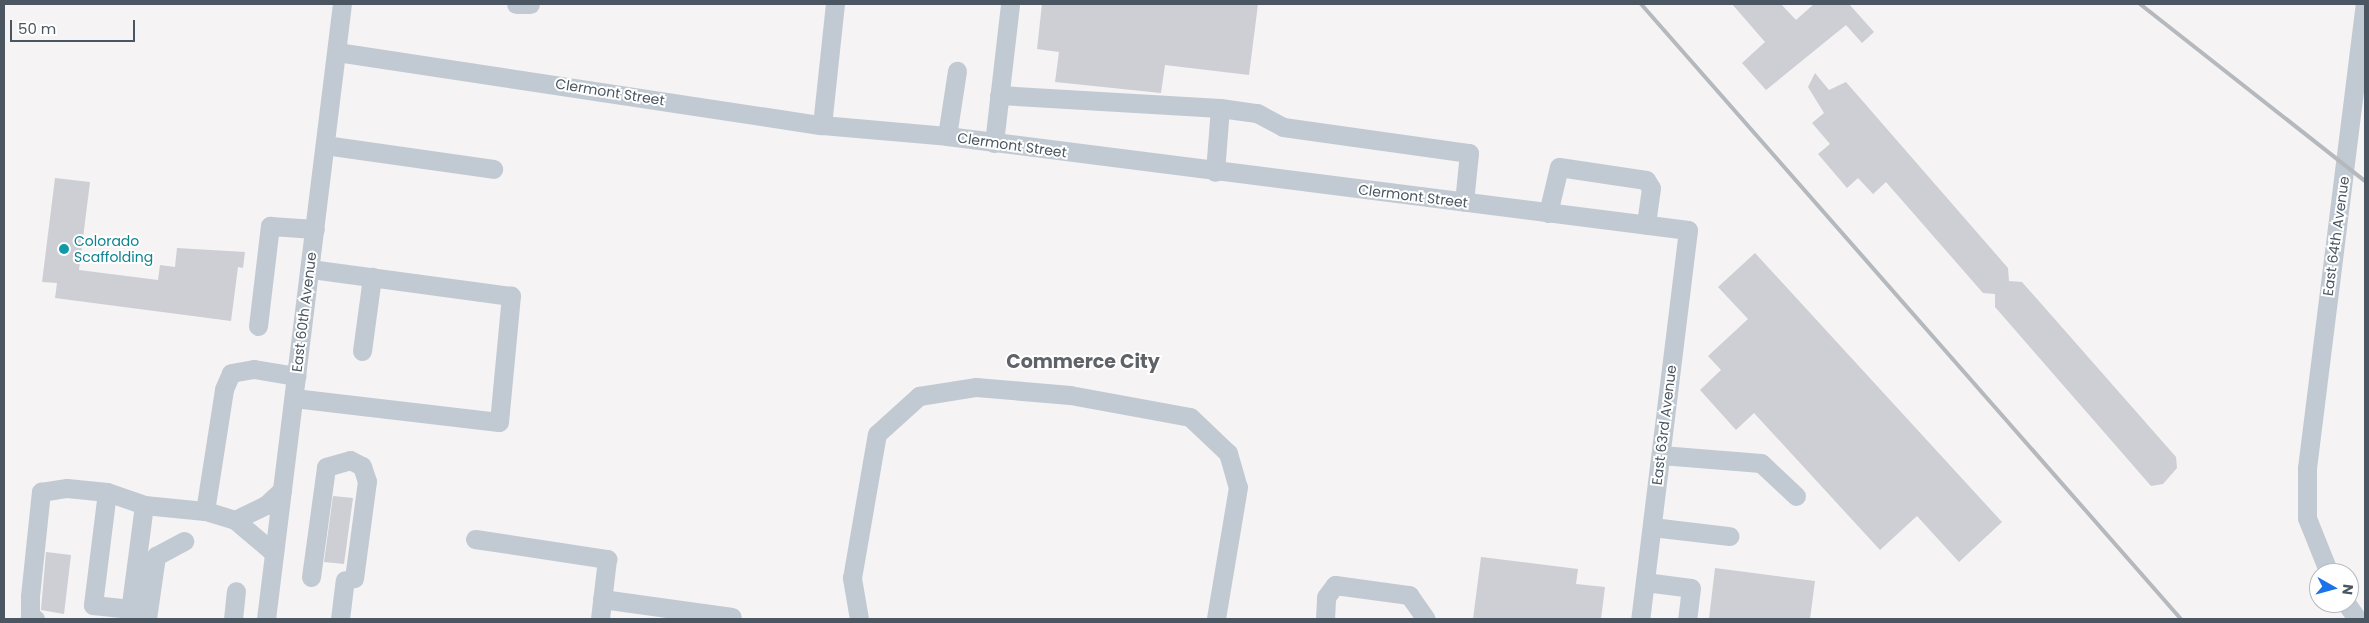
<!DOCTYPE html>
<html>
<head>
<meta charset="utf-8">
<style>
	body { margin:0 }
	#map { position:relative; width:2369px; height:623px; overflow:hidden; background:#f5f3f3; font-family:Poppins,sans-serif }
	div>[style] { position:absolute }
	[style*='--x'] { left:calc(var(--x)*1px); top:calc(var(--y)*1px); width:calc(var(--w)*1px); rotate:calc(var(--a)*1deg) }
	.building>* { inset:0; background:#cdcfd5 }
	.minor>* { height:19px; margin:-9.5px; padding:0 9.5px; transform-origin:9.5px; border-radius:9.5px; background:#c1cad2 }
	.rail>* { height:4px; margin:-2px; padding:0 2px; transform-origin:2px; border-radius:2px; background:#b5b8bd }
	.dots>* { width:14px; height:14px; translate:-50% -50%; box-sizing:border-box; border:2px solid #fff; border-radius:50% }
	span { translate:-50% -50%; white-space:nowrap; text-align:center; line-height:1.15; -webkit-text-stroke:4px #fff; paint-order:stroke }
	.street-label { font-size:14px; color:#4a5661 }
	.culture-label { font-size:14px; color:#0d838f }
	.left { translate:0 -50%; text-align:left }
	.district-label { font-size:19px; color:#5f6368; font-weight:700 }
	.frame { position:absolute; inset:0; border:5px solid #4a5661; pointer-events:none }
	.north { position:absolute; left:2309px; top:563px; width:50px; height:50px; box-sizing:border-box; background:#fff; border:1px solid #b7bbc0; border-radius:50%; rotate:97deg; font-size:14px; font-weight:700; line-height:20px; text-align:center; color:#4a5661 }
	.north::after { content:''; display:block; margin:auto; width:18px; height:22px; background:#1a73e8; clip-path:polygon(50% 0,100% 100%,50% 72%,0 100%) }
	.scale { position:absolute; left:10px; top:20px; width:125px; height:22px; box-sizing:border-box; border:2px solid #4a5661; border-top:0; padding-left:6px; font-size:15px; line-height:18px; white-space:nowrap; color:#4a5661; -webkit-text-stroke:4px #fff; paint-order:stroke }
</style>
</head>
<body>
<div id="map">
	<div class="building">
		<div style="clip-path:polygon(1042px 4px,1258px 4px,1249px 75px,1165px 65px,1161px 93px,1055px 82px,1059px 52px,1037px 49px)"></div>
		<div style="clip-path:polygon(1732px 4px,1781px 4px,1796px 20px,1814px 4px,1849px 4px,1874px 32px,1862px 43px,1846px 25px,1766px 90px,1742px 63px,1765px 42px)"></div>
		<div style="clip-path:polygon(1815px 73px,1829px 90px,1846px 82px,2008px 268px,2009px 281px,2022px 282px,2176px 457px,2177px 468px,2163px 484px,2151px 486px,1995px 307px,1995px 294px,1983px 293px,1886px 182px,1873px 194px,1858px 178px,1847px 188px,1818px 154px,1830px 144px,1812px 123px,1824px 113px,1808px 87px)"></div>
		<div style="clip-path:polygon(55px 178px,90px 182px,79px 270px,158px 280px,160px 265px,175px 267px,177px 248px,245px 252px,243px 268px,238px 267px,231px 321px,55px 298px,57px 283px,42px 282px)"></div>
		<div style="clip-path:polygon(1755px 253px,2002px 522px,1959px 562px,1917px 516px,1880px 550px,1754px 413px,1736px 430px,1700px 390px,1721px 370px,1708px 356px,1748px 319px,1718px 287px)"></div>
		<div style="clip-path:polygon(333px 496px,353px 498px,344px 564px,324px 562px)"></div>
		<div style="clip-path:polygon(46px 552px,71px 555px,64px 614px,41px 610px)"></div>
		<div style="clip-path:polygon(1481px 557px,1578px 569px,1576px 584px,1605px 587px,1601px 619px,1473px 619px)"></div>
		<div style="clip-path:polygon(1715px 568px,1815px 581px,1810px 619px,1709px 619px)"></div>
	</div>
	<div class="minor">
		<div style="--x:516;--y:4;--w:14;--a:0"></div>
		<div style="--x:337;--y:52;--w:490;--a:8.6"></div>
		<div style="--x:822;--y:125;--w:125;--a:5"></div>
		<div style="--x:947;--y:136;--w:747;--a:7.23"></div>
		<div style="--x:1688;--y:230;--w:392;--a:97"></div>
		<div style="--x:999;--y:95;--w:221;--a:3.4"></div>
		<div style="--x:1220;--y:108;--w:64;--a:94.5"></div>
		<div style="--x:1220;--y:108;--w:37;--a:8"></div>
		<div style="--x:1257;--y:113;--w:30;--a:28"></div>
		<div style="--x:1283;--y:127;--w:188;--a:8"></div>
		<div style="--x:1469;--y:153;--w:49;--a:95.8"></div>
		<div style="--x:822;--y:125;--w:122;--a:-83.9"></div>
		<div style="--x:947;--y:136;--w:66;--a:-81.3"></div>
		<div style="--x:994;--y:143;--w:140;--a:-83.4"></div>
		<div style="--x:325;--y:145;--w:170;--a:8.1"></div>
		<div style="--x:1548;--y:213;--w:47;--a:-76.6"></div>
		<div style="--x:1559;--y:167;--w:88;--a:8.5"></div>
		<div style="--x:1646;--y:180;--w:9;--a:58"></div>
		<div style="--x:1651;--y:188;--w:37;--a:98"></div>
		<div style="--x:258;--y:326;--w:101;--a:-83.2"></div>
		<div style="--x:270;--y:226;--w:45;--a:3.8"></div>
		<div style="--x:362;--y:351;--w:75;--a:-82.3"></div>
		<div style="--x:294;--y:398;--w:206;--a:6.7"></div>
		<div style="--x:499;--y:422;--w:127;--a:-84.6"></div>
		<div style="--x:511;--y:296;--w:203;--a:-172.3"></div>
		<div style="--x:1661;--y:455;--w:100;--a:4.6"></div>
		<div style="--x:1761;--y:463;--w:48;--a:43.3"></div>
		<div style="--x:107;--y:492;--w:114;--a:97.1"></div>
		<div style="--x:93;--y:605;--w:38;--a:6"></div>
		<div style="--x:235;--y:520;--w:34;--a:-26"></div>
		<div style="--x:266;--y:505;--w:22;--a:-43"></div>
		<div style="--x:1652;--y:527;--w:78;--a:6.7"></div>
		<div style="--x:475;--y:539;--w:134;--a:8.6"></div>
		<div style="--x:607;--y:559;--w:60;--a:96.7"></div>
		<div style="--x:274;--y:553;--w:51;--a:-139.8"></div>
		<div style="--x:235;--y:520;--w:31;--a:-163"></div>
		<div style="--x:205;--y:511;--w:123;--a:-81.1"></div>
		<div style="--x:224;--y:389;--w:17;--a:-66"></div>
		<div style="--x:231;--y:373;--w:23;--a:-10"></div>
		<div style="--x:254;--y:369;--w:43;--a:9.5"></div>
		<div style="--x:2329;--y:573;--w:59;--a:-111.8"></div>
		<div style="--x:2307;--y:518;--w:50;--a:-90"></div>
		<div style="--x:2307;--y:468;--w:468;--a:-82.9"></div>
		<div style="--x:311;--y:577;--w:111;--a:-82.2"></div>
		<div style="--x:326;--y:467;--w:25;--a:-16"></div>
		<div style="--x:350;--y:460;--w:13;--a:27"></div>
		<div style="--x:362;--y:466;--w:16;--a:72"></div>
		<div style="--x:367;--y:481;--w:98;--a:97.6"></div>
		<div style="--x:1645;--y:582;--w:46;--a:7.4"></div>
		<div style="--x:1691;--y:588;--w:31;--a:97"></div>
		<div style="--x:602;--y:599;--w:131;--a:7.9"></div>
		<div style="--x:2346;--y:603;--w:19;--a:55"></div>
		<div style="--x:35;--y:619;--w:6;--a:-149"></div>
		<div style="--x:30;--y:616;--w:20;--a:-90"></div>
		<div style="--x:30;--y:596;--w:105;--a:-84"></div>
		<div style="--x:41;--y:492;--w:26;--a:-9"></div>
		<div style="--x:67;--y:488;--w:40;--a:5.7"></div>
		<div style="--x:107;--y:492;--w:39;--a:19"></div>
		<div style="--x:129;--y:619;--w:115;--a:-82.5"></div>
		<div style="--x:144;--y:505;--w:61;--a:5.6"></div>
		<div style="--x:147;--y:619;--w:64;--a:-81.9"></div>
		<div style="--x:156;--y:556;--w:32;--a:-28"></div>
		<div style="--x:233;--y:619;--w:28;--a:-84"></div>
		<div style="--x:266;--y:619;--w:620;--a:-82.96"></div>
		<div style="--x:340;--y:619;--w:39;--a:-83"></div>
		<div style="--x:859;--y:619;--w:42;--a:-99.7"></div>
		<div style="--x:852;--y:578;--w:146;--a:-80.2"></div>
		<div style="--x:877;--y:434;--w:57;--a:-42.1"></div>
		<div style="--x:919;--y:396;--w:58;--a:-9"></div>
		<div style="--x:976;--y:387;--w:94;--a:4.9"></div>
		<div style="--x:1070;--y:395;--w:122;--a:10.4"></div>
		<div style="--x:1190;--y:417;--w:52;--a:43.5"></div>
		<div style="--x:1228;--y:453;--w:35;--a:74"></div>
		<div style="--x:1238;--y:487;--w:134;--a:99.5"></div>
		<div style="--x:1325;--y:619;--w:22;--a:-87"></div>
		<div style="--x:1326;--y:597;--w:15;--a:-53"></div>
		<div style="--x:1335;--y:585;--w:75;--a:7.7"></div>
		<div style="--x:1409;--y:595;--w:29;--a:55"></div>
	</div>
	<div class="rail">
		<div style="--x:1641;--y:4;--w:818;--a:48.72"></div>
		<div style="--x:2140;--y:4;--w:286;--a:38.2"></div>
	</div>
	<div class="dots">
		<div style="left:64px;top:249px;background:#0f9aa8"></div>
	</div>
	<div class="street-label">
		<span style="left:610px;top:92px;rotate:9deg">Clermont Street</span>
		<span style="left:1012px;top:145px;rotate:8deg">Clermont Street</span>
		<span style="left:1413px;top:196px;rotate:7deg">Clermont Street</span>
		<span style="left:2336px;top:236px;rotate:-82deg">East 64th Avenue</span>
		<span style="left:304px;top:312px;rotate:-83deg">East 60th Avenue</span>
		<span style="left:1664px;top:425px;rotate:-83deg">East 63rd Avenue</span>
	</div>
	<div class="culture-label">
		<span class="left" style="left:74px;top:249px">Colorado<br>Scaffolding</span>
	</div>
	<div class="district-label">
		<span style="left:1083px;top:362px">Commerce City</span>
	</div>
	<div class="frame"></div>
	<div class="north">N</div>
	<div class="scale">50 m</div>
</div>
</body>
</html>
